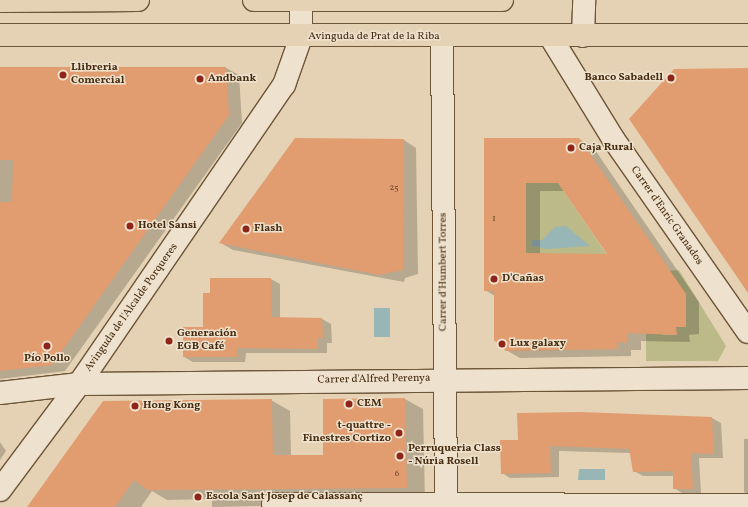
<!DOCTYPE html>
<html>
<head>
<meta charset="utf-8">
<style>
	body { margin:0 }
	#map { position:relative; width:748px; height:507px; overflow:hidden; background:#e5d2b4; font-family:Vollkorn,serif }
	div>[style] { position:absolute }
	[style*='--x'] { left:calc(var(--x)*1px); top:calc(var(--y)*1px); width:calc(var(--w)*1px); rotate:calc(var(--a)*1deg) }
	.green>* { inset:0; background:#bcba88 }
	.water>* { inset:0; background:#98b6b5 }
	.shadow>* { inset:0; background:#0003 }
	.building>* { inset:0; background:#e19c70 }
	.roads { filter:drop-shadow(1px 0 #6d5538) drop-shadow(-1px 0 #6d5538) drop-shadow(0 1px #6d5538) drop-shadow(0 -1px #6d5538) }
	.minor>* { height:22px; margin:-11px; padding:0 11px; transform-origin:11px; border-radius:11px; background:#eee2ce }
	.major>* { height:22px; margin:-11px; padding:0 11px; transform-origin:11px; border-radius:11px; background:#e5d2b4 }
	.dots>* { width:11px; height:11px; translate:-50% -50%; box-sizing:border-box; border:2px solid #eee2ce; border-radius:50% }
	span { translate:-50% -50%; white-space:nowrap; text-align:center; line-height:1.15; -webkit-text-stroke:3px #eee2ce; paint-order:stroke }
	.number-label { font-size:9px; color:#6c4727 }
	.number-label span { -webkit-text-stroke-width:0 }
	.street-label { font-size:11px; color:#452b0f }
	.poi-label { font-size:11px; color:#452b0f; font-weight:700 }
	.left { translate:0 -50%; text-align:left }
	.right { translate:-100% -50%; text-align:right }
</style>
</head>
<body>
<div id="map">
	<div class="green">
		<div style="clip-path:polygon(526px 183px,558px 183px,621px 275px,569px 287px,569px 350px,506px 351px,494px 340px,526px 291px)"></div>
		<div style="clip-path:polygon(679px 270px,726px 346px,718px 361px,646px 361px,646px 298px,663px 335px,676px 335px,676px 327px,686px 327px,668px 271px)"></div>
	</div>
	<div class="water">
		<div style="clip-path:polygon(566px 226px,590px 246px,547px 249px,532px 246px,532px 240px,542px 240px,555px 227px)"></div>
		<div style="clip-path:polygon(374px 308px,390px 308px,390px 337px,374px 337px)"></div>
		<div style="clip-path:polygon(579px 469px,605px 469px,605px 480px,578px 480px)"></div>
	</div>
	<div class="shadow">
		<div style="clip-path:polygon(0 68px,226px 68px,239px 75px,242px 123px,65px 371px,0 379px)"></div>
		<div style="clip-path:polygon(evenodd,579px 139px,593px 147px,699px 302px,699px 334px,689px 335px,690px 342px,641px 341px,641px 350px,631px 350px,631px 356px,520px 358px,506px 350px,495px 296px,485px 290px,485px 140px,579px 139px,540px 191px,564px 191px,609px 255px,540px 254px,540px 191px)"></div>
		<div style="clip-path:polygon(404px 140px,416px 148px,418px 274px,405px 278px,404px 282px,233px 250px,221px 243px)"></div>
		<div style="clip-path:polygon(271px 279px,280px 284px,280px 318px,322px 319px,331px 324px,332px 343px,327px 343px,327px 353px,246px 353px,245px 362px,193px 362px,184px 357px,204px 328px,211px 294px)"></div>
		<div style="clip-path:polygon(405px 399px,423px 409px,425px 502px,212px 507px,212px 499px,167px 500px,152px 491px,141px 507px,28px 507px,271px 400px,290px 411px,291px 456px,324px 456px,324px 400px)"></div>
		<div style="clip-path:polygon(518px 414px,712px 418px,721px 423px,723px 458px,699px 458px,701px 493px,682px 493px,674px 488px,674px 476px,643px 476px,634px 471px,630px 453px,559px 451px,559px 477px,510px 478px,502px 473px,519px 441px)"></div>
		<div style="clip-path:polygon(744px 439px,748px 439px,748px 494px,744px 492px)"></div>
		<div style="clip-path:polygon(0 442px,6px 451px,0 460px)"></div>
	</div>
	<div class="building">
		<div style="clip-path:polygon(0 67px,226px 67px,229px 115px,52px 365px,0 371px,0 202px,12px 202px,13px 160px,0 160px)"></div>
		<div style="clip-path:polygon(748px 68px,748px 293px,629px 119px,674px 69px)"></div>
		<div style="clip-path:polygon(295px 138px,404px 139px,403px 270px,379px 275px,219px 243px)"></div>
		<div style="clip-path:polygon(evenodd,484px 138px,579px 138px,686px 294px,686px 327px,676px 327px,677px 335px,627px 333px,627px 343px,617px 342px,618px 349px,506px 351px,494px 340px,494px 291px,484px 291px,484px 138px,526px 183px,558px 183px,607px 254px,526px 253px,526px 183px)"></div>
		<div style="clip-path:polygon(210px 278px,271px 278px,271px 317px,322px 318px,323px 338px,318px 338px,318px 349px,237px 348px,237px 357px,183px 357px,183px 327px,203px 327px,203px 293px,210px 293px)"></div>
		<div style="clip-path:polygon(405px 398px,407px 488px,148px 490px,134px 480px,115px 507px,27px 507px,103px 401px,272px 399px,273px 455px,323px 455px,323px 399px)"></div>
		<div style="clip-path:polygon(580px 412px,712px 417px,714px 454px,691px 453px,693px 489px,673px 489px,673px 471px,633px 472px,629px 449px,550px 446px,551px 473px,501px 474px,500px 440px,518px 440px,517px 413px)"></div>
	</div>
	<div class="roads">
		<div class="minor">
			<div style="--x:442;--y:36;--w:471;--a:89.5"></div>
			<div style="--x:550;--y:36;--w:122;--a:58.4"></div>
			<div style="--x:614;--y:140;--w:234;--a:55.1"></div>
			<div style="--x:583;--y:36;--w:36;--a:-88"></div>
			<div style="--x:0;--y:393;--w:80;--a:-6.5"></div>
			<div style="--x:79;--y:384;--w:669;--a:-0.51"></div>
			<div style="--x:0;--y:490;--w:132;--a:-53.3"></div>
			<div style="--x:79;--y:384;--w:363;--a:-55.6"></div>
			<div style="--x:284;--y:85;--w:51;--a:-70.5"></div>
			<div style="--x:301;--y:37;--w:37;--a:-90"></div>
			<div style="--x:273;--y:504;--w:475;--a:0.1"></div>
		</div>
		<div class="major">
			<div style="--x:254;--y:0;--w:248;--a:0"></div>
			<div style="--x:0;--y:1;--w:138;--a:-0.4"></div>
			<div style="--x:0;--y:35;--w:748;--a:0"></div>
		</div>
	</div>
	<div class="dots">
		<div style="left:63px;top:75px;background:#8f2418"></div>
		<div style="left:671px;top:78px;background:#8f2418"></div>
		<div style="left:200px;top:79px;background:#8f2418"></div>
		<div style="left:571px;top:148px;background:#8f2418"></div>
		<div style="left:130px;top:226px;background:#8f2418"></div>
		<div style="left:246px;top:229px;background:#8f2418"></div>
		<div style="left:494px;top:279px;background:#8f2418"></div>
		<div style="left:169px;top:341px;background:#8f2418"></div>
		<div style="left:502px;top:344px;background:#8f2418"></div>
		<div style="left:47px;top:346px;background:#8f2418"></div>
		<div style="left:349px;top:404px;background:#8f2418"></div>
		<div style="left:135px;top:406px;background:#8f2418"></div>
		<div style="left:399px;top:433px;background:#8f2418"></div>
		<div style="left:400px;top:456px;background:#8f2418"></div>
		<div style="left:198px;top:497px;background:#8f2418"></div>
	</div>
	<div class="number-label">
		<span style="left:394px;top:188px">25</span>
		<span style="left:494px;top:219px">1</span>
		<span style="left:397px;top:474px">6</span>
	</div>
	<div class="street-label">
		<span style="left:374px;top:37px">Avinguda de Prat de la Riba</span>
		<span style="left:666px;top:216px;rotate:55deg">Carrer d'Enric Granados</span>
		<span style="left:444px;top:272px;rotate:-90deg">Carrer d'Humbert Torres</span>
		<span style="left:132px;top:308px;rotate:-55deg">Avinguda de l'Alcalde Porqueres</span>
		<span style="left:374px;top:380px;rotate:-1deg">Carrer d'Alfred Perenya</span>
	</div>
	<div class="poi-label">
		<span class="left" style="left:71px;top:75px">Llibreria<br>Comercial</span>
		<span class="right" style="left:663px;top:78px">Banco Sabadell</span>
		<span class="left" style="left:208px;top:79px">Andbank</span>
		<span class="left" style="left:579px;top:148px">Caja Rural</span>
		<span class="left" style="left:138px;top:226px">Hotel Sansi</span>
		<span class="left" style="left:254px;top:229px">Flash</span>
		<span class="left" style="left:502px;top:279px">D'Cañas</span>
		<span class="left" style="left:177px;top:341px">Generación<br>EGB Café</span>
		<span class="left" style="left:510px;top:344px">Lux galaxy</span>
		<span style="left:47px;top:359px">Pío Pollo</span>
		<span class="left" style="left:357px;top:404px">CEM</span>
		<span class="left" style="left:143px;top:406px">Hong Kong</span>
		<span class="right" style="left:391px;top:433px">t-quattre -<br>Finestres Cortizo</span>
		<span class="left" style="left:408px;top:456px">Perruqueria Class<br>- Núria Rosell</span>
		<span class="left" style="left:206px;top:497px">Escola Sant Josep de Calassanç</span>
	</div>
</div>
</body>
</html>
